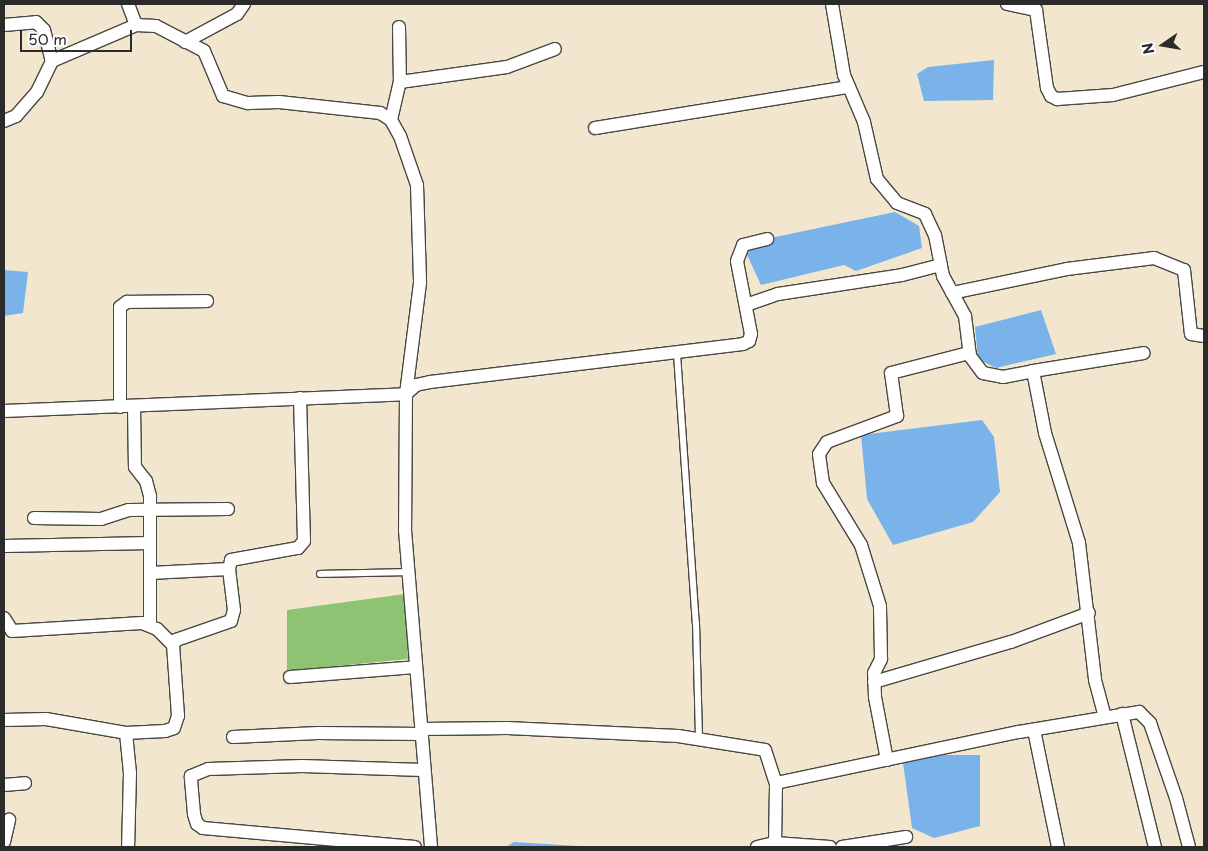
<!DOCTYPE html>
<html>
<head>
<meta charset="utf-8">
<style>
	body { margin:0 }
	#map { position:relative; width:1208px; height:851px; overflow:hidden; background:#f2e6ce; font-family:"Playpen Sans",sans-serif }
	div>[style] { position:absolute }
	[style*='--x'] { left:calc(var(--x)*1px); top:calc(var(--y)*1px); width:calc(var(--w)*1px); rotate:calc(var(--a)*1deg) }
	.green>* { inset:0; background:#8fc374 }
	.water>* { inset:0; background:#79b3ea }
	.roads { filter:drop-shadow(1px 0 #494743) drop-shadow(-1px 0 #494743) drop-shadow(0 1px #494743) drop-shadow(0 -1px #494743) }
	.service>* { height:6px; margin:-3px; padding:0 3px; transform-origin:3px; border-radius:3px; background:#fff }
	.minor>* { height:12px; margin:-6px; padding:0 6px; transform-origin:6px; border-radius:6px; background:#fff }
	span { translate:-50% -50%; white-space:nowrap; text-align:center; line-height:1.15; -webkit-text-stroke:4px #fff; paint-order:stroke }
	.frame { position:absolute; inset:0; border:5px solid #2b2b2b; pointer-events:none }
	.north { position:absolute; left:1138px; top:20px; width:50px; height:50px; -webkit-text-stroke:4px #fff; paint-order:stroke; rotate:257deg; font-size:14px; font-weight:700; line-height:20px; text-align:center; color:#2b2b2b }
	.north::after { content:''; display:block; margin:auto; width:18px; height:22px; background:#2b2b2b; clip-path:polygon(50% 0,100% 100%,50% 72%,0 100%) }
	.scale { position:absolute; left:20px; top:30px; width:112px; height:22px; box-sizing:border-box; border:2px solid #2b2b2b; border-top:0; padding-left:6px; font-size:15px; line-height:18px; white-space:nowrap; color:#2b2b2b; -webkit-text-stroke:4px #fff; paint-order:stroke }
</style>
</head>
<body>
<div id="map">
	<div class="green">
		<div style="clip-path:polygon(405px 594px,408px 659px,287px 671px,287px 610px)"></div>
	</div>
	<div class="water">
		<div style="clip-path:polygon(994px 60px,993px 100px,924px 101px,917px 74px,928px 67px)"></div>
		<div style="clip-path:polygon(895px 212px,919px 226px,922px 248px,856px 271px,844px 265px,761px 285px,742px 244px)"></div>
		<div style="clip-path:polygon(4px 270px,28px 272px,23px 313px,4px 316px)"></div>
		<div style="clip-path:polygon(1041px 310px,1056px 354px,996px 368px,978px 359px,975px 327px)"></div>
		<div style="clip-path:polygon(982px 420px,994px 437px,1000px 492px,973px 522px,893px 545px,867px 499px,861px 435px)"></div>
		<div style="clip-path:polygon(902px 755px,980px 755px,980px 826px,934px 838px,912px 828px)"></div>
		<div style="clip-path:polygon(514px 842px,578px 846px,581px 847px,506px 847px)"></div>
	</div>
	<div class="roads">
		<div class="service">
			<div style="--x:677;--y:354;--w:270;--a:86"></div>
			<div style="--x:696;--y:623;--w:116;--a:88.5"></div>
			<div style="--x:320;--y:574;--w:88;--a:-1.3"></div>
		</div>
		<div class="minor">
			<div style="--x:128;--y:4;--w:22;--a:69"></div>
			<div style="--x:136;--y:25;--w:20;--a:3"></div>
			<div style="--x:156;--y:26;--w:54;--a:27.5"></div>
			<div style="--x:204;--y:51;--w:49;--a:67.1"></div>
			<div style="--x:223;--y:96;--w:26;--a:16"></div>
			<div style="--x:248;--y:103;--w:31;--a:-2"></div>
			<div style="--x:279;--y:102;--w:102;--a:6.2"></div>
			<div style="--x:380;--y:113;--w:13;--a:32"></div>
			<div style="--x:391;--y:120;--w:18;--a:61"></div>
			<div style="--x:400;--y:136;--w:52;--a:70.9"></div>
			<div style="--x:417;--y:185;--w:98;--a:88.2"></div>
			<div style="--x:420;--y:283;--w:112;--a:97.2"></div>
			<div style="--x:406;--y:394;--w:136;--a:90.4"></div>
			<div style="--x:405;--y:530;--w:318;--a:85.3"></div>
			<div style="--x:832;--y:4;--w:72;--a:80.4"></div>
			<div style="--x:844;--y:75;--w:51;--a:66.9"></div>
			<div style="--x:864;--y:122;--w:58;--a:77.2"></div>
			<div style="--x:877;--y:179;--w:31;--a:50"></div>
			<div style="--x:897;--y:203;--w:30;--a:21"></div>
			<div style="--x:925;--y:214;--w:23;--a:65"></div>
			<div style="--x:935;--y:235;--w:42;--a:79"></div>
			<div style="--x:943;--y:276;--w:46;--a:61.2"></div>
			<div style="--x:965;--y:316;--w:40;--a:82.9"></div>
			<div style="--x:970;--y:356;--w:21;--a:53"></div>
			<div style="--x:983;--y:373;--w:20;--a:11"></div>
			<div style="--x:1003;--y:377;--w:31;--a:-11"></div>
			<div style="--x:1033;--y:371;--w:63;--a:79"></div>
			<div style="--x:1045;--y:433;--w:115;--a:72.8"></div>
			<div style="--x:1079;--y:543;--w:138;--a:83.3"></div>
			<div style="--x:1095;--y:680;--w:38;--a:75"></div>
			<div style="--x:1007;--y:4;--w:30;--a:12"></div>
			<div style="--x:1036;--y:10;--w:79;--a:82"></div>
			<div style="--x:1047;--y:88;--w:9;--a:63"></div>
			<div style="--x:1051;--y:96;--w:7;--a:27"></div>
			<div style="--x:1057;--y:99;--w:56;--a:-4.1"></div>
			<div style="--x:1113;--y:95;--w:94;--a:-14.2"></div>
			<div style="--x:4;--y:25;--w:32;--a:-5"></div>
			<div style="--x:36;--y:22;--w:11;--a:45"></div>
			<div style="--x:44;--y:30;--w:32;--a:76"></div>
			<div style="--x:399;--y:27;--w:55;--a:89"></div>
			<div style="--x:185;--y:42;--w:59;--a:-28.3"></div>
			<div style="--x:237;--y:14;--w:12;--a:-55"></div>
			<div style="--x:391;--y:120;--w:39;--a:-77"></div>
			<div style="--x:400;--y:82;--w:108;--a:-8"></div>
			<div style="--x:507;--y:67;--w:51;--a:-20.6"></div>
			<div style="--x:4;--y:121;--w:13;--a:-23"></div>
			<div style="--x:16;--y:116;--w:32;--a:-49"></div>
			<div style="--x:37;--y:92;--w:34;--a:-64"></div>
			<div style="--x:52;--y:61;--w:91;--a:-23.2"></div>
			<div style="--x:595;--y:128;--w:257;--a:-9.2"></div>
			<div style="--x:952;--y:293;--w:117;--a:-11.8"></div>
			<div style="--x:1067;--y:269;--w:88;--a:-7.2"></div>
			<div style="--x:1154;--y:258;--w:32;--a:22"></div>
			<div style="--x:1184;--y:270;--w:64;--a:83.8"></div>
			<div style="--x:1191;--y:334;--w:13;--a:9"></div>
			<div style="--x:746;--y:305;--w:34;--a:-19"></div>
			<div style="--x:778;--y:294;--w:125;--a:-8.7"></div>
			<div style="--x:902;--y:275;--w:40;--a:-14.4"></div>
			<div style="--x:1033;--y:371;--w:112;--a:-9.2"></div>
			<div style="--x:134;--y:406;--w:61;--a:89.1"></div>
			<div style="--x:135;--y:467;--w:18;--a:52"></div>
			<div style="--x:146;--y:481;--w:16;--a:75"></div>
			<div style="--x:150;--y:496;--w:129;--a:90"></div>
			<div style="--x:120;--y:407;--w:100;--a:-90"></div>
			<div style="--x:120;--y:307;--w:9;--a:-36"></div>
			<div style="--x:127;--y:302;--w:80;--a:-0.7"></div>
			<div style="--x:4;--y:411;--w:402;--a:-2.4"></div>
			<div style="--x:406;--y:394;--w:13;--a:-42"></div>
			<div style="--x:416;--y:385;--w:14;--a:-12"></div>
			<div style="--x:430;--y:382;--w:315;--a:-6.9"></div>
			<div style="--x:743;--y:344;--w:7;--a:-27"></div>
			<div style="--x:749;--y:341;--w:7;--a:-74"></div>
			<div style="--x:751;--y:334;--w:74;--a:-100.9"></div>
			<div style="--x:737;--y:261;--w:17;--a:-69"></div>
			<div style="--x:743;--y:245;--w:25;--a:-14"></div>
			<div style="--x:34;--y:518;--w:67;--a:0.9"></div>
			<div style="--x:101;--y:519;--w:29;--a:-18"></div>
			<div style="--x:129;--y:510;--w:99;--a:-0.6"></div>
			<div style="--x:4;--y:546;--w:146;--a:-1.2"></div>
			<div style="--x:150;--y:573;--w:79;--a:-2.9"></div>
			<div style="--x:4;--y:618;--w:15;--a:58"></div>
			<div style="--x:12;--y:631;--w:130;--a:-3.5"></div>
			<div style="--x:142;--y:623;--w:16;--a:22"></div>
			<div style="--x:157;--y:629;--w:23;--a:45"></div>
			<div style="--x:290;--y:677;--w:126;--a:-4.5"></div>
			<div style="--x:874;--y:682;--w:143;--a:-16.3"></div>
			<div style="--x:1011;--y:642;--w:83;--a:-20.4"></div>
			<div style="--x:1122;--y:714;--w:137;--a:76.1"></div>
			<div style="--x:4;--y:720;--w:42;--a:-1.4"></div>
			<div style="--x:46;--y:719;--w:81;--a:9.9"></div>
			<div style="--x:126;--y:733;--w:39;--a:-3"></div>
			<div style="--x:165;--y:731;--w:9;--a:-18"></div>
			<div style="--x:174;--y:728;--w:13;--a:-72"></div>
			<div style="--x:178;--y:716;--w:71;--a:-94"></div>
			<div style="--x:173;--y:645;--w:6;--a:-59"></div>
			<div style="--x:176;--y:640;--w:58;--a:-19.1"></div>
			<div style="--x:231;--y:621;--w:11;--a:-75"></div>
			<div style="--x:234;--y:610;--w:41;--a:-97"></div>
			<div style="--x:229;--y:569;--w:9;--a:-77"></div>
			<div style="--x:231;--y:560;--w:68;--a:-10.2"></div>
			<div style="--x:298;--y:548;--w:9;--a:-49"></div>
			<div style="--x:304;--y:541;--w:143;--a:-91.6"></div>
			<div style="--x:422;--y:729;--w:85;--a:-0.7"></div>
			<div style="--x:507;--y:728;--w:171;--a:2.7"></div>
			<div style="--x:678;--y:736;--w:88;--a:9.1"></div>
			<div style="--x:765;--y:750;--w:35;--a:72"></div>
			<div style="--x:776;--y:783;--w:248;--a:-11.9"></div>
			<div style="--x:1019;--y:732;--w:122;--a:-9.5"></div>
			<div style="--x:1139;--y:712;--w:16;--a:45"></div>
			<div style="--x:1150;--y:723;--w:79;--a:70.9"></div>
			<div style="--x:1176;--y:798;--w:51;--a:75.1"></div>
			<div style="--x:1034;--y:730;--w:119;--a:78.4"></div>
			<div style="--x:126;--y:733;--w:40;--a:84.3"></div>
			<div style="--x:130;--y:773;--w:74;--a:91.5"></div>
			<div style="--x:233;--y:737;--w:85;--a:-2.7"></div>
			<div style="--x:318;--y:733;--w:104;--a:0.6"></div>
			<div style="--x:887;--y:760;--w:64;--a:-100.8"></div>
			<div style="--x:875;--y:697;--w:24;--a:-92"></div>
			<div style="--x:874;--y:673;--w:16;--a:-63"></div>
			<div style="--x:881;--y:659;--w:53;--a:-91.1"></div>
			<div style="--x:880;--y:606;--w:64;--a:-107.3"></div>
			<div style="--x:861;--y:545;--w:73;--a:-121.5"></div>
			<div style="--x:823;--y:483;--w:29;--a:-98"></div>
			<div style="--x:819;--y:454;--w:14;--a:-56"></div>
			<div style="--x:827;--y:442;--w:75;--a:-20.4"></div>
			<div style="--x:897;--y:416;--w:43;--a:-97.9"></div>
			<div style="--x:891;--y:373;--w:81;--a:-14.4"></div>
			<div style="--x:4;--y:785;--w:21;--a:-5"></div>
			<div style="--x:4;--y:842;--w:23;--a:-77"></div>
			<div style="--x:775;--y:843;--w:60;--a:-89"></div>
			<div style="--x:415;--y:847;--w:213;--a:-174.9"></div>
			<div style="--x:203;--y:828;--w:7;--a:-146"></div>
			<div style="--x:197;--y:824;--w:10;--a:-107"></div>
			<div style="--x:194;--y:814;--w:38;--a:-95"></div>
			<div style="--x:191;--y:776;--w:18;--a:-22"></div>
			<div style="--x:208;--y:769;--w:94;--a:-1.8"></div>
			<div style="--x:302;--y:766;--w:121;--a:1.9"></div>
			<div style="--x:757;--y:847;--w:18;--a:-13"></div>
			<div style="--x:775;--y:843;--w:55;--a:4.2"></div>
			<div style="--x:842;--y:847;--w:65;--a:-8.9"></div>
		</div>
	</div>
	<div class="frame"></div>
	<div class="north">N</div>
	<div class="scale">50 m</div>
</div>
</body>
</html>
